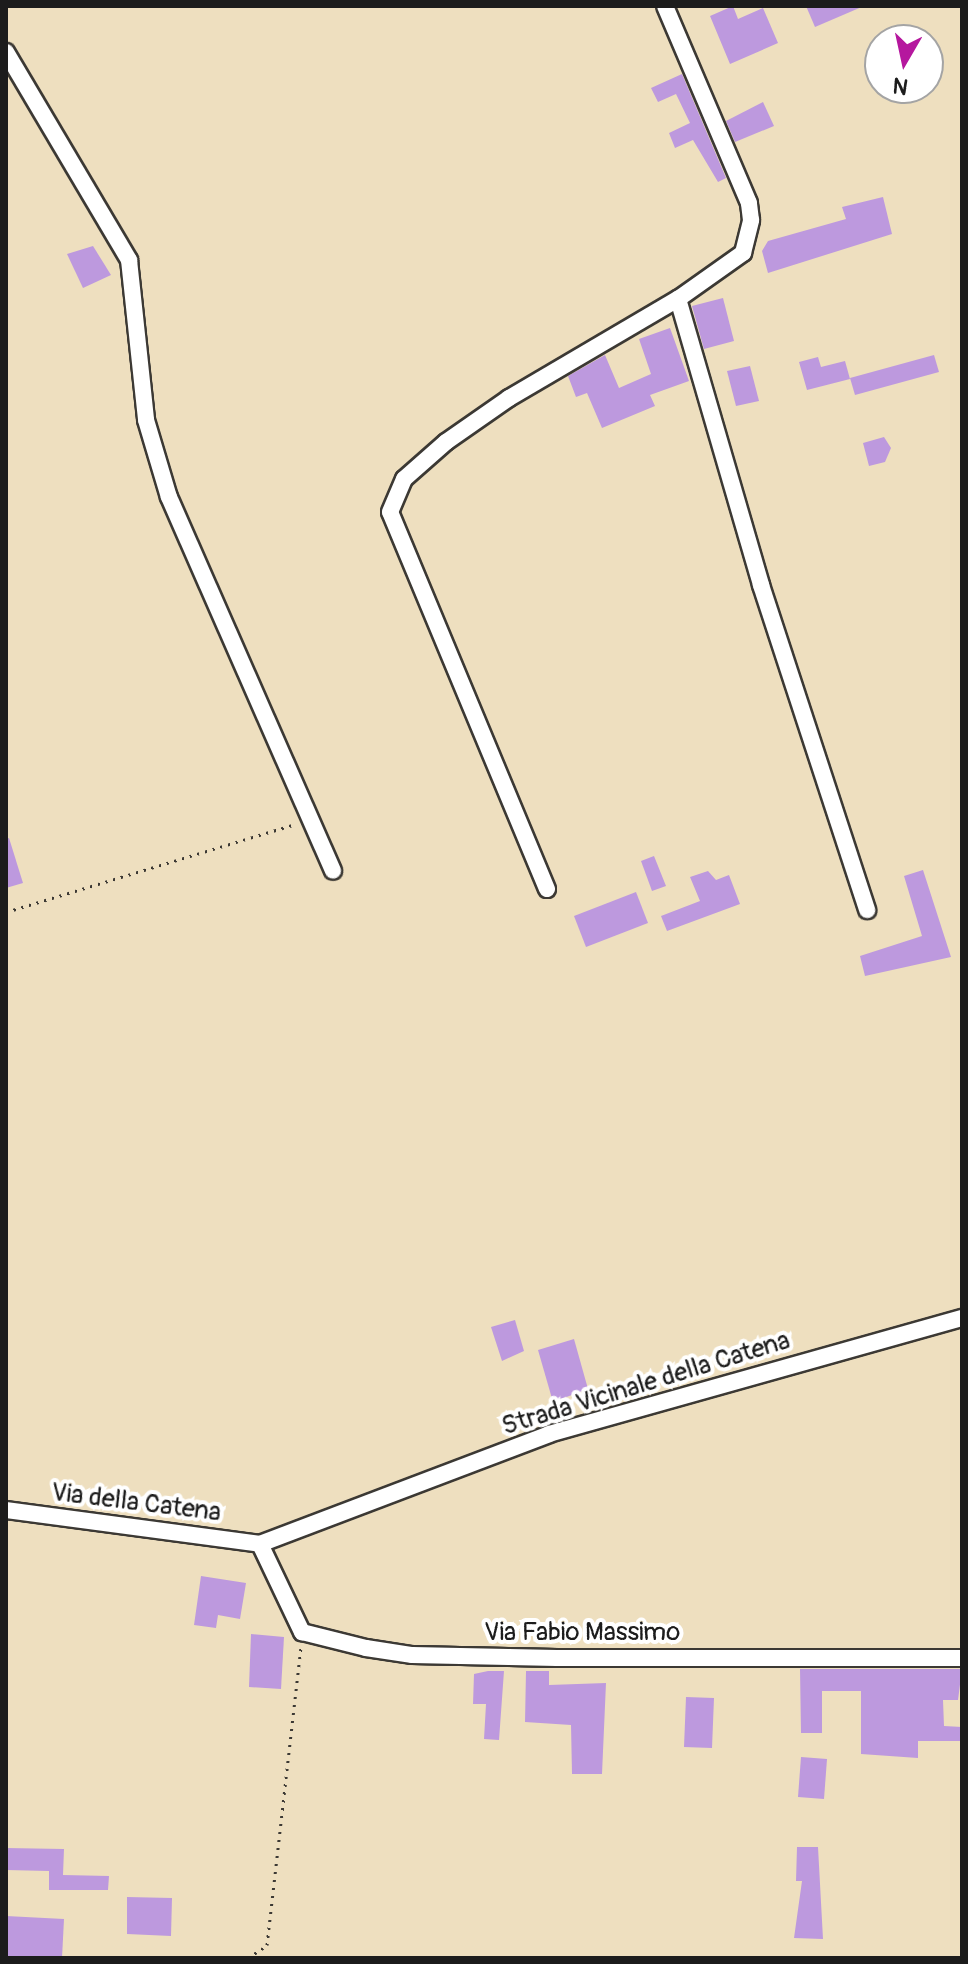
<!DOCTYPE html>
<html>
<head>
<meta charset="utf-8">
<style>
	body { margin:0 }
	#map { position:relative; width:968px; height:1964px; overflow:hidden; background:#eedfbf; font-family:Pangolin,sans-serif }
	div>[style] { position:absolute }
	[style*='--x'] { left:calc(var(--x)*1px); top:calc(var(--y)*1px); width:calc(var(--w)*1px); rotate:calc(var(--a)*1deg) }
	.building>* { inset:0; background:#bd99de }
	.path>* { height:3px; margin-top:-1.5px; transform-origin:0; background:repeating-linear-gradient(90deg,#3c3934 0 2px,transparent 0 8px) }
	.roads { filter:drop-shadow(2px 0 #3c3934) drop-shadow(-2px 0 #3c3934) drop-shadow(0 2px #3c3934) drop-shadow(0 -2px #3c3934) }
	.minor>* { height:16px; margin:-8px; padding:0 8px; transform-origin:8px; border-radius:8px; background:#fff }
	span { translate:-50% -50%; white-space:nowrap; text-align:center; line-height:1.15; -webkit-text-stroke:8px #fff; paint-order:stroke }
	.street-label { font-size:26px; color:#1c1c1c }
	.frame { position:absolute; inset:0; border:8px solid #1c1c1c; pointer-events:none }
	.north { position:absolute; left:864px; top:24px; width:80px; height:80px; box-sizing:border-box; background:#fff; border:2px solid #a4a4a4; border-radius:50%; rotate:189deg; font-size:22px; font-weight:700; line-height:32px; text-align:center; color:#1c1c1c }
	.north::after { content:''; display:block; margin:auto; width:28px; height:36px; background:#b5179e; clip-path:polygon(50% 0,100% 100%,50% 72%,0 100%) }
</style>
</head>
<body>
<div id="map">
	<div class="building">
		<div style="clip-path:polygon(733px 6px,738px 19px,763px 8px,778px 43px,730px 64px,710px 16px)"></div>
		<div style="clip-path:polygon(806px 6px,864px 6px,815px 27px)"></div>
		<div style="clip-path:polygon(682px 74px,726px 178px,718px 182px,693px 140px,675px 148px,669px 133px,690px 123px,676px 94px,658px 102px,651px 88px)"></div>
		<div style="clip-path:polygon(763px 102px,774px 126px,735px 142px,726px 121px)"></div>
		<div style="clip-path:polygon(883px 197px,892px 234px,768px 273px,762px 251px,768px 241px,846px 219px,842px 207px)"></div>
		<div style="clip-path:polygon(93px 246px,111px 275px,83px 288px,67px 254px)"></div>
		<div style="clip-path:polygon(723px 298px,734px 341px,704px 349px,692px 306px)"></div>
		<div style="clip-path:polygon(670px 328px,689px 381px,650px 395px,655px 406px,602px 428px,587px 393px,576px 397px,568px 376px,605px 355px,619px 388px,651px 374px,639px 339px)"></div>
		<div style="clip-path:polygon(934px 355px,939px 372px,855px 395px,850px 378px)"></div>
		<div style="clip-path:polygon(818px 357px,821px 367px,845px 361px,850px 379px,807px 390px,799px 362px)"></div>
		<div style="clip-path:polygon(750px 366px,759px 401px,736px 406px,727px 371px)"></div>
		<div style="clip-path:polygon(884px 437px,891px 448px,885px 462px,869px 466px,863px 443px)"></div>
		<div style="clip-path:polygon(9px 838px,23px 883px,6px 888px,6px 839px)"></div>
		<div style="clip-path:polygon(654px 856px,666px 886px,652px 891px,641px 861px)"></div>
		<div style="clip-path:polygon(923px 870px,951px 957px,865px 976px,860px 956px,922px 936px,904px 876px)"></div>
		<div style="clip-path:polygon(708px 871px,716px 880px,729px 875px,740px 904px,667px 931px,661px 916px,700px 901px,690px 877px)"></div>
		<div style="clip-path:polygon(636px 892px,648px 923px,586px 947px,574px 916px)"></div>
		<div style="clip-path:polygon(515px 1320px,524px 1351px,502px 1361px,491px 1327px)"></div>
		<div style="clip-path:polygon(574px 1339px,588px 1389px,553px 1402px,538px 1350px)"></div>
		<div style="clip-path:polygon(201px 1576px,246px 1583px,240px 1619px,218px 1615px,216px 1628px,194px 1625px)"></div>
		<div style="clip-path:polygon(251px 1634px,284px 1637px,281px 1689px,249px 1687px)"></div>
		<div style="clip-path:polygon(800px 1669px,962px 1669px,958px 1700px,943px 1700px,944px 1726px,962px 1727px,962px 1741px,918px 1741px,918px 1758px,861px 1754px,861px 1691px,822px 1691px,822px 1733px,801px 1733px)"></div>
		<div style="clip-path:polygon(488px 1671px,504px 1671px,499px 1740px,484px 1739px,486px 1704px,473px 1704px,474px 1674px)"></div>
		<div style="clip-path:polygon(526px 1671px,549px 1671px,549px 1685px,606px 1683px,602px 1774px,572px 1774px,571px 1725px,525px 1722px)"></div>
		<div style="clip-path:polygon(686px 1697px,714px 1698px,712px 1748px,684px 1747px)"></div>
		<div style="clip-path:polygon(801px 1757px,827px 1759px,824px 1799px,798px 1797px)"></div>
		<div style="clip-path:polygon(797px 1847px,818px 1847px,823px 1939px,794px 1938px,802px 1881px,796px 1881px)"></div>
		<div style="clip-path:polygon(6px 1848px,64px 1849px,63px 1875px,109px 1876px,108px 1890px,49px 1890px,49px 1871px,6px 1870px)"></div>
		<div style="clip-path:polygon(127px 1897px,172px 1898px,171px 1936px,127px 1934px)"></div>
		<div style="clip-path:polygon(6px 1916px,64px 1919px,62px 1958px,6px 1958px)"></div>
	</div>
	<div class="path">
		<div style="--x:6;--y:912;--w:302;--a:-16.9"></div>
		<div style="--x:248;--y:1958;--w:23;--a:-34"></div>
		<div style="--x:267;--y:1945;--w:299;--a:-83.5"></div>
	</div>
	<div class="roads">
		<div class="minor">
			<div style="--x:6;--y:52;--w:242;--a:59.4"></div>
			<div style="--x:129;--y:260;--w:161;--a:83.9"></div>
			<div style="--x:146;--y:420;--w:80;--a:73.4"></div>
			<div style="--x:169;--y:497;--w:408;--a:66.3"></div>
			<div style="--x:678;--y:299;--w:298;--a:73.8"></div>
			<div style="--x:761;--y:585;--w:342;--a:71.9"></div>
			<div style="--x:547;--y:889;--w:408;--a:-112.6"></div>
			<div style="--x:390;--y:512;--w:36;--a:-67"></div>
			<div style="--x:404;--y:479;--w:56;--a:-41.4"></div>
			<div style="--x:446;--y:442;--w:77;--a:-34.9"></div>
			<div style="--x:509;--y:398;--w:196;--a:-30.4"></div>
			<div style="--x:678;--y:299;--w:80;--a:-35.3"></div>
			<div style="--x:743;--y:253;--w:34;--a:-76"></div>
			<div style="--x:751;--y:220;--w:17;--a:-97"></div>
			<div style="--x:749;--y:203;--w:214;--a:-113.1"></div>
			<div style="--x:6;--y:1510;--w:256;--a:7.6"></div>
			<div style="--x:260;--y:1544;--w:98;--a:64.5"></div>
			<div style="--x:302;--y:1632;--w:66;--a:14"></div>
			<div style="--x:366;--y:1648;--w:47;--a:8.7"></div>
			<div style="--x:412;--y:1655;--w:145;--a:1.2"></div>
			<div style="--x:557;--y:1658;--w:405;--a:0"></div>
			<div style="--x:260;--y:1544;--w:309;--a:-20.8"></div>
			<div style="--x:549;--y:1434;--w:429;--a:-15.7"></div>
		</div>
	</div>
	<div class="street-label">
		<span style="left:646px;top:1384px;rotate:-17deg">Strada Vicinale della Catena</span>
		<span style="left:136px;top:1503px;rotate:7deg">Via della Catena</span>
		<span style="left:582px;top:1633px">Via Fabio Massimo</span>
	</div>
	<div class="frame"></div>
	<div class="north">N</div>
</div>
</body>
</html>
